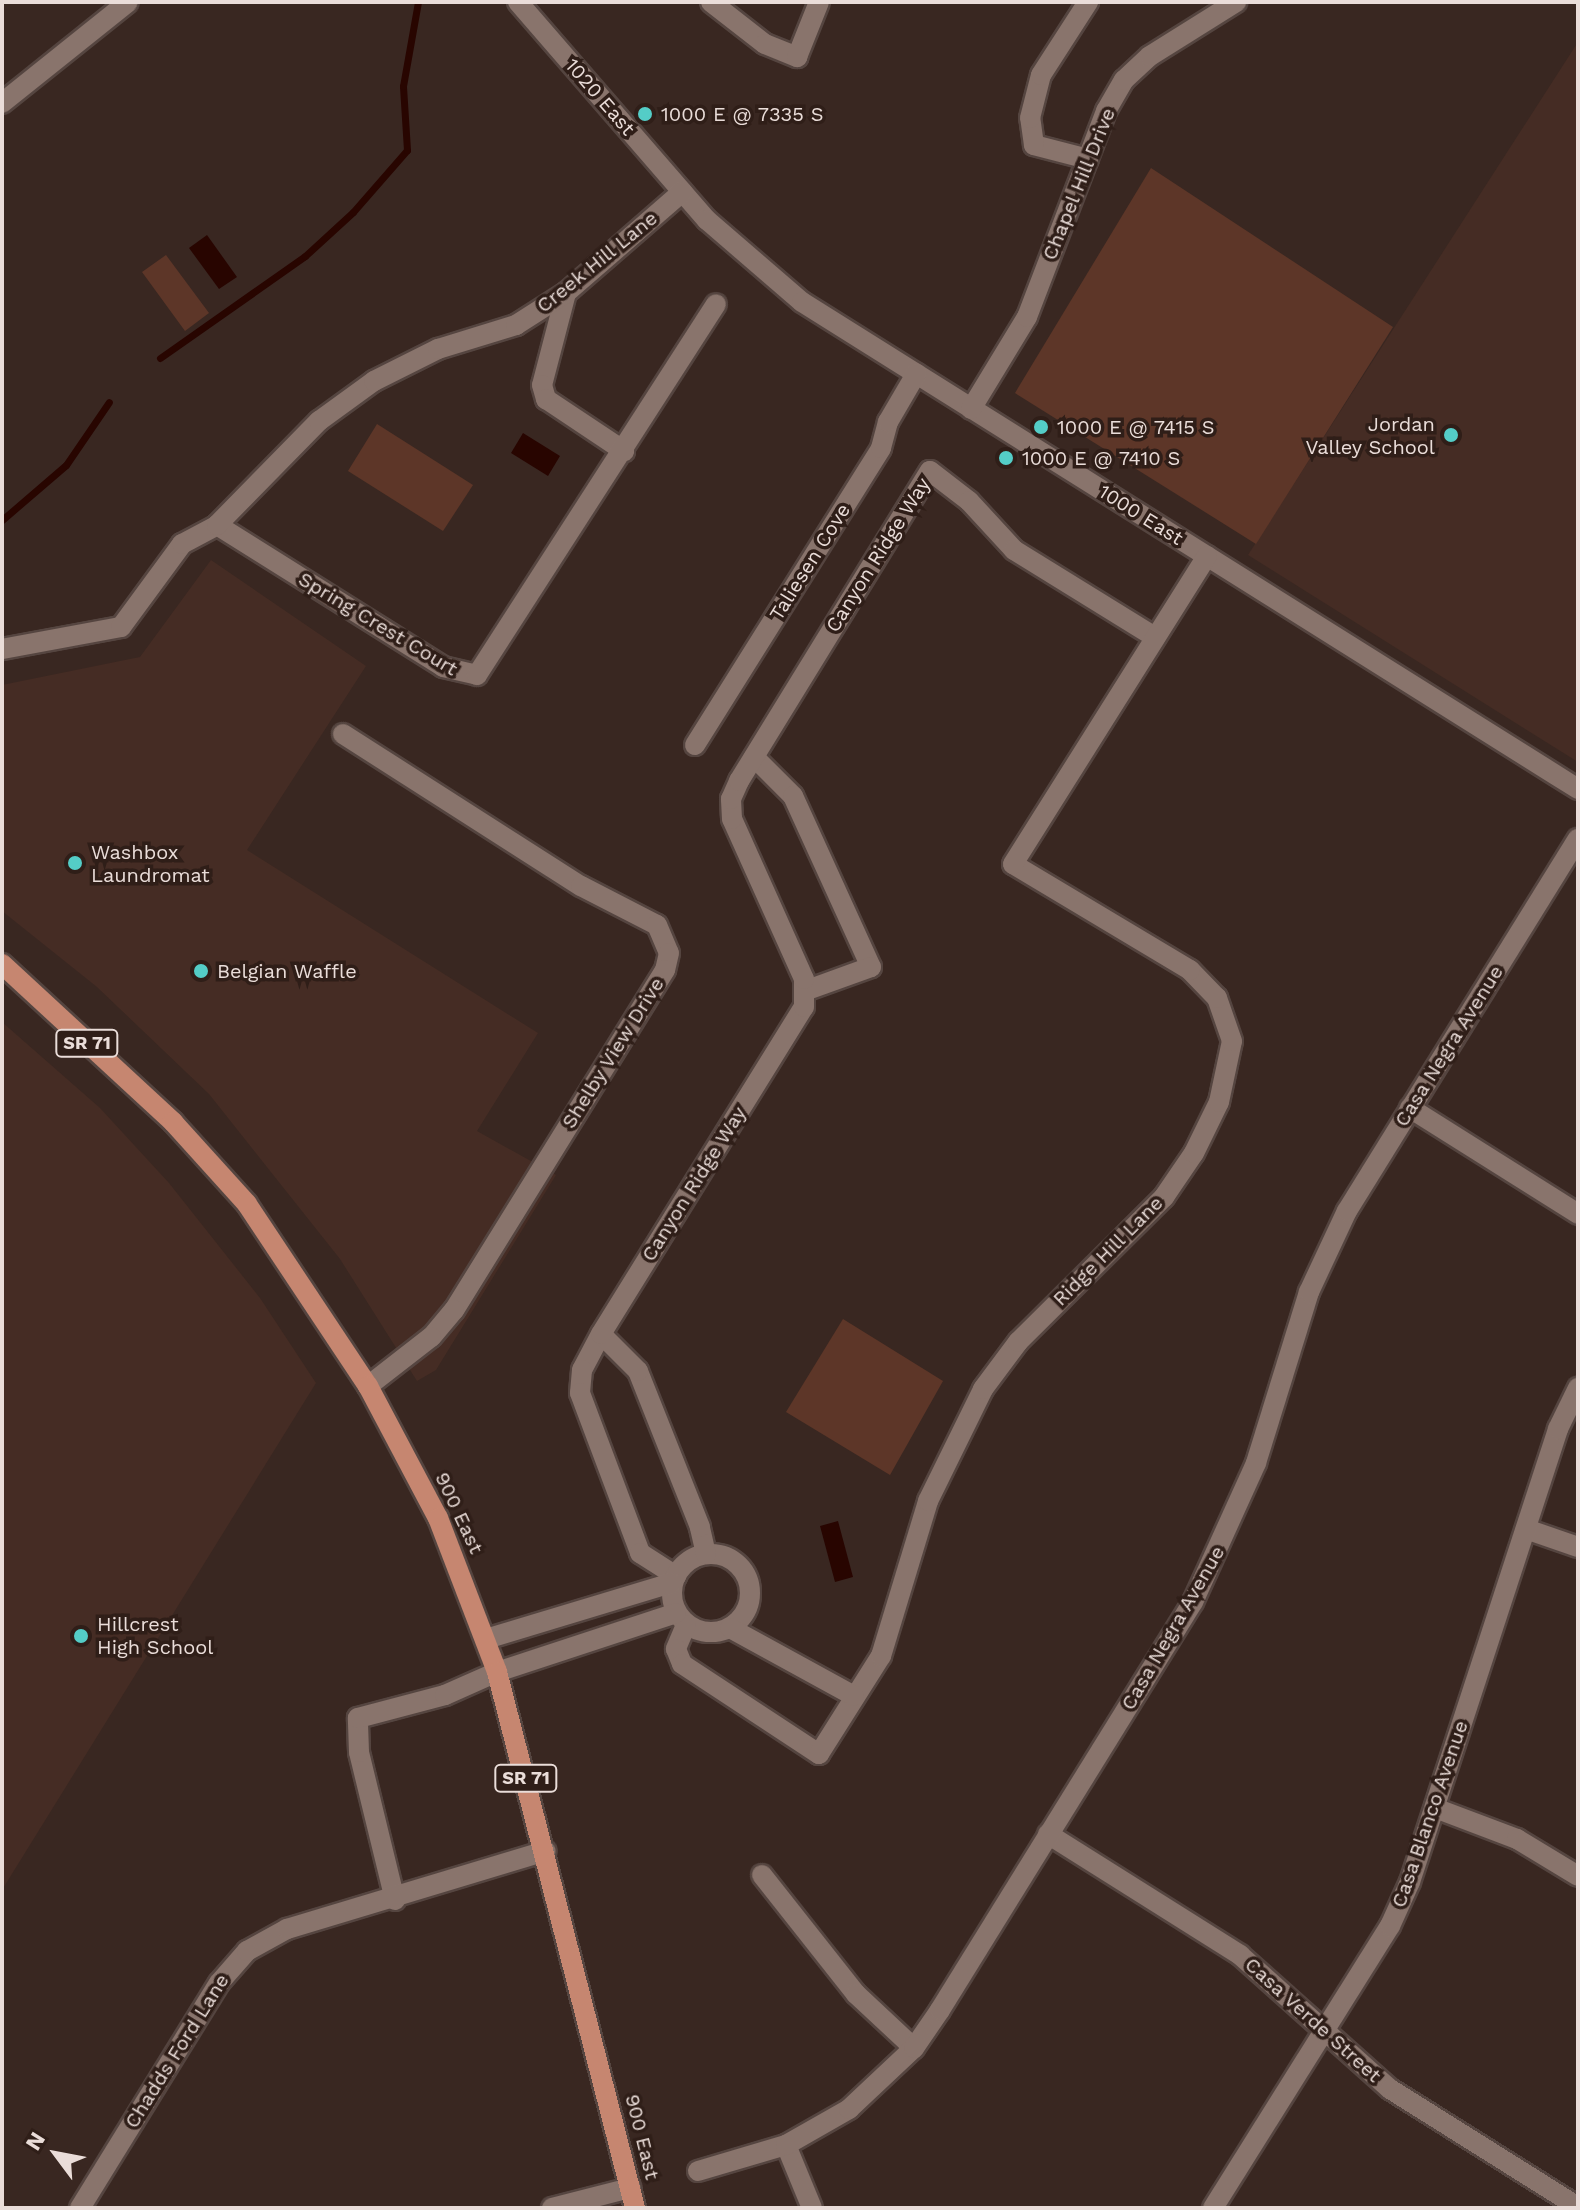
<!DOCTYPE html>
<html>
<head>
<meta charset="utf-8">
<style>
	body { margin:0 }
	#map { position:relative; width:1580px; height:2210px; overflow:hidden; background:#392721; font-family:"Work Sans",sans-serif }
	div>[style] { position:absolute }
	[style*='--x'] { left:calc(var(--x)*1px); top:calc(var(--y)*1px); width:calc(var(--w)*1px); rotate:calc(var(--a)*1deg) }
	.built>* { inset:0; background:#452c24 }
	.green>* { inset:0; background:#5d3628 }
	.water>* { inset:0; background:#280500 }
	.stream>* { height:7px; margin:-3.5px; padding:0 3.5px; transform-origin:3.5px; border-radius:3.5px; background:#280500 }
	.roads { filter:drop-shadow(2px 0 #554540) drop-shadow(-2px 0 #554540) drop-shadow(0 2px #554540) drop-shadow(0 -2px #554540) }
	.minor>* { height:20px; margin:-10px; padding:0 10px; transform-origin:10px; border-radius:10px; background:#89746c }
	.minor>.ring { margin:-10px; padding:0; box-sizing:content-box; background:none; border:20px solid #89746c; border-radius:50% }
	.major>* { height:20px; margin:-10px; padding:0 10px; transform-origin:10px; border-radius:10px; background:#c68670 }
	.dots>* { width:22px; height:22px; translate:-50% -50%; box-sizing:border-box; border:4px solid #2f1e18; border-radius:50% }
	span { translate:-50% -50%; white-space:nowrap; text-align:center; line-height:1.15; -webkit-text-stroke:7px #2f1e18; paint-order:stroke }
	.shield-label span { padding:2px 6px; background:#2f1e18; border:2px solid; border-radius:6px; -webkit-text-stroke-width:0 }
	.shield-label { font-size:18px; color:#eaddd9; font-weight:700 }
	.street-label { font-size:20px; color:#eaddd9 }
	.poi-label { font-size:20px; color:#eaddd9 }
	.left { translate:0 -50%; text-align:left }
	.right { translate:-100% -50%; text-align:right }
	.frame { position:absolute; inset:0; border:4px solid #eaddd9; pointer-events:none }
	.north { position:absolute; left:16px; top:2114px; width:80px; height:80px; -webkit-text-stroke:6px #2f1e18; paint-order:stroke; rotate:302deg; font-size:22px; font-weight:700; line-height:32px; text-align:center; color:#eaddd9 }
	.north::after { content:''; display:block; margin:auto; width:28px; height:36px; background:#eaddd9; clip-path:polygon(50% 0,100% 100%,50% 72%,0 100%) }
</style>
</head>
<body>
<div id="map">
	<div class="built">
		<div style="clip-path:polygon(1578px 42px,1578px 762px,1248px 555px)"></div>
		<div style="clip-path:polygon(211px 560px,366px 666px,247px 850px,538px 1033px,477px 1131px,556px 1175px,436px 1370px,417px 1381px,340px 1259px,209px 1094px,97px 987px,2px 911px,2px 685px,140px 657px)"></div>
		<div style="clip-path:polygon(2px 1022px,100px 1108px,169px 1183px,260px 1298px,316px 1383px,2px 1890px)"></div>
	</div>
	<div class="green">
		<div style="clip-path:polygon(1151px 168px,1393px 327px,1256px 544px,1015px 393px)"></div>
		<div style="clip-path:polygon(166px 255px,209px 313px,185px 331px,142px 272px)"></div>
		<div style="clip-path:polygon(377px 424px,473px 485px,443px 531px,348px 471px)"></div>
		<div style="clip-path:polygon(843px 1319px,943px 1381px,890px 1475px,786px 1412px)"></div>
	</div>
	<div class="water">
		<div style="clip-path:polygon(207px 235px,237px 277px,219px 289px,189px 248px)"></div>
		<div style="clip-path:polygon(523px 433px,560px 456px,548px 476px,511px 453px)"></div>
		<div style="clip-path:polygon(838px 1521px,853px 1577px,835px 1582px,820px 1526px)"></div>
	</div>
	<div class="stream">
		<div style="--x:160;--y:358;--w:177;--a:-35.1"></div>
		<div style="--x:305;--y:256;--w:65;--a:-42.5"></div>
		<div style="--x:353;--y:212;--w:82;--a:-48.9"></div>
		<div style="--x:407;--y:150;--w:64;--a:-93.6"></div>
		<div style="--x:403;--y:86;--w:85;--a:-79.9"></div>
		<div style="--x:2;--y:520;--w:84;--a:-40.7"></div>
		<div style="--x:66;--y:465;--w:76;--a:-55.7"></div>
	</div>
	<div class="roads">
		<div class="minor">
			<div style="--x:518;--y:2;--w:289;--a:49.1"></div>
			<div style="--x:707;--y:220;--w:125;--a:40.8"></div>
			<div style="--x:802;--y:302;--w:916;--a:32.11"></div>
			<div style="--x:711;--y:2;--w:68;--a:37.9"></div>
			<div style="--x:765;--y:44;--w:35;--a:22"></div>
			<div style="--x:797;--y:57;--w:59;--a:-68.2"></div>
			<div style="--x:2;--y:103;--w:161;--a:-38.7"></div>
			<div style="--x:1088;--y:159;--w:56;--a:-165.5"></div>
			<div style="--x:1034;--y:145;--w:27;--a:-98"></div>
			<div style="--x:1030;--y:118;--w:44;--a:-75.7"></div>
			<div style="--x:1041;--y:75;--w:87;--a:-57.2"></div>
			<div style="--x:566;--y:293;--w:95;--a:104.6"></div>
			<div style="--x:542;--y:385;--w:15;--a:74"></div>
			<div style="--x:546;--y:399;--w:94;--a:33.7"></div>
			<div style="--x:971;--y:409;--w:108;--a:-58.7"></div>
			<div style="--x:1027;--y:317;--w:221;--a:-69"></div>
			<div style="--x:1106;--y:111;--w:36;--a:-60"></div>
			<div style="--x:1124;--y:80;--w:35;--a:-43"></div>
			<div style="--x:1150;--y:56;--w:102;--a:-32.1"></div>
			<div style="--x:217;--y:525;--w:267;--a:32.1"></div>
			<div style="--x:443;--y:667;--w:35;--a:13"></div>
			<div style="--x:477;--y:675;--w:441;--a:-57.2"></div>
			<div style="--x:2;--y:649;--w:121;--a:-10.5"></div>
			<div style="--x:121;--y:627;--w:103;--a:-53.7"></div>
			<div style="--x:182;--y:544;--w:40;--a:-28"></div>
			<div style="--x:217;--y:525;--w:146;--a:-45.6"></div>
			<div style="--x:319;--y:421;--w:68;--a:-36"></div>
			<div style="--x:374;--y:381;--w:72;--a:-26.6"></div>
			<div style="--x:438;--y:349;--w:82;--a:-17.1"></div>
			<div style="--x:516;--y:325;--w:59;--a:-32.6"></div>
			<div style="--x:566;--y:293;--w:154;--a:-41"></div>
			<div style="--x:343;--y:734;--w:282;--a:32.6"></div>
			<div style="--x:581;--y:886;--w:85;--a:27.2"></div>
			<div style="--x:657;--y:925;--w:30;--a:67"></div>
			<div style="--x:669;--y:953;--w:17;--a:103"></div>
			<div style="--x:665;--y:970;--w:400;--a:121.8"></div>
			<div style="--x:454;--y:1310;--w:35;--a:130"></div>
			<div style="--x:431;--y:1337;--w:80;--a:142.1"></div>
			<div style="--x:695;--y:745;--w:350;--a:-57.9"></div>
			<div style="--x:881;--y:448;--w:27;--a:-75"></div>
			<div style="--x:888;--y:422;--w:56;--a:-59.7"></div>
			<div style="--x:754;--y:757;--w:55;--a:45"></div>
			<div style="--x:793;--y:796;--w:188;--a:65.5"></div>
			<div style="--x:871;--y:967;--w:68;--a:160.2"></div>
			<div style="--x:1410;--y:1108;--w:199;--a:32.2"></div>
			<div style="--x:601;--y:1334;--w:41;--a:117.8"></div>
			<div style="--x:582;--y:1370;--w:23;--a:95"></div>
			<div style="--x:580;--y:1393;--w:171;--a:69.4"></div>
			<div style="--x:640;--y:1553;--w:43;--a:32.6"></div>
			<div style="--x:1526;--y:1529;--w:55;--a:19.1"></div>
			<div class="ring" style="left:672px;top:1554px;width:58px;height:58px"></div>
			<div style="--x:706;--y:1554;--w:28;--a:-103"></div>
			<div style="--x:700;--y:1527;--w:168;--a:-111.7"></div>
			<div style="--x:638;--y:1371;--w:52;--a:-135"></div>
			<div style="--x:601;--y:1334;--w:385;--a:-58.2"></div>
			<div style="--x:804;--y:1007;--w:28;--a:-90"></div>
			<div style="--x:804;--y:979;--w:175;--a:-114.2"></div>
			<div style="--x:732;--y:819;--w:20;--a:-93"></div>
			<div style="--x:731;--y:799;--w:20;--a:-66"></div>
			<div style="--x:739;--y:781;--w:364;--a:-58.4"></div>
			<div style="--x:930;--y:471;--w:49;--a:37.6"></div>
			<div style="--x:969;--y:501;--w:67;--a:47.4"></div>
			<div style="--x:1014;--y:550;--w:166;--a:31.7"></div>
			<div style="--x:686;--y:1625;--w:26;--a:113"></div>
			<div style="--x:676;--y:1649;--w:16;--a:68"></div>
			<div style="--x:682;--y:1664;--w:164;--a:33.3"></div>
			<div style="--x:819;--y:1754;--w:116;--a:-57.7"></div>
			<div style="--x:881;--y:1656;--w:162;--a:-73.1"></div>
			<div style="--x:928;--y:1501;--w:125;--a:-63.8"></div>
			<div style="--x:983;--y:1389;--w:59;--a:-53.3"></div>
			<div style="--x:1018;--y:1342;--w:206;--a:-44.8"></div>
			<div style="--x:1164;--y:1197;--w:53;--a:-55.7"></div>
			<div style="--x:1194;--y:1153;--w:57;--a:-63.9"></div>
			<div style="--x:1219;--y:1102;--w:62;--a:-78"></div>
			<div style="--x:1232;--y:1041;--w:46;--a:-109.2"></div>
			<div style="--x:1217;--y:998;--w:39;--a:-134"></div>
			<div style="--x:1190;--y:970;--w:206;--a:-149.1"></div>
			<div style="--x:1013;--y:864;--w:364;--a:-57.8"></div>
			<div style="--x:730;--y:1628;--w:141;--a:28.7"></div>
			<div style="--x:486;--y:1639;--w:194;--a:-16.8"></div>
			<div style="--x:1435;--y:1808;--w:88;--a:20.7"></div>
			<div style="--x:1517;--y:1839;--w:71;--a:31.2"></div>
			<div style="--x:1048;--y:1834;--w:227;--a:32.2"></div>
			<div style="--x:1240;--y:1955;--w:201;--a:41.8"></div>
			<div style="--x:1390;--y:2089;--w:222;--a:32.1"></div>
			<div style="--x:762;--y:1875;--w:152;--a:51.7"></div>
			<div style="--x:856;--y:1994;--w:79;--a:43"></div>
			<div style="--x:395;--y:1900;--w:152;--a:-103.7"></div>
			<div style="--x:359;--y:1752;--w:34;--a:-92"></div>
			<div style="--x:358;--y:1718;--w:90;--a:-14.8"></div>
			<div style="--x:445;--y:1695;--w:57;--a:-23.9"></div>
			<div style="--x:497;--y:1672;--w:188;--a:-18.2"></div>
			<div style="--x:786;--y:2145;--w:68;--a:67.6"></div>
			<div style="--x:698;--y:2171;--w:92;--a:-16.5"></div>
			<div style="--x:786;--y:2145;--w:73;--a:-29.7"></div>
			<div style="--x:849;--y:2109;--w:89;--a:-43.2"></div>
			<div style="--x:914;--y:2048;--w:46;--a:-55.6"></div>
			<div style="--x:940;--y:2010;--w:480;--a:-58.2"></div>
			<div style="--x:1193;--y:1602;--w:153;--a:-65.6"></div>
			<div style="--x:1256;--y:1463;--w:179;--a:-72.8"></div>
			<div style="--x:1309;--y:1292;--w:89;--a:-64.9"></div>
			<div style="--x:1347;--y:1211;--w:438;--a:-58.2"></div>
			<div style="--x:80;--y:2208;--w:264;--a:-58.3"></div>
			<div style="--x:219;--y:1983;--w:43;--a:-48.8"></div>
			<div style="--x:247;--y:1951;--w:46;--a:-28.8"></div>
			<div style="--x:287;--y:1929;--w:270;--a:-16.8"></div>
			<div style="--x:552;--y:2208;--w:81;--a:-14.4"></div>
			<div style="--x:1213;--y:2208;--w:333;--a:-57.9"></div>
			<div style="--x:1390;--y:1926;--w:48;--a:-65.6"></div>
			<div style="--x:1410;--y:1882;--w:477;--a:-71.9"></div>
			<div style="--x:1558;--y:1429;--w:46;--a:-64"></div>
		</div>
		<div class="major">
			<div style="--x:2;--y:964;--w:233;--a:42.7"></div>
			<div style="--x:173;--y:1122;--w:110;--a:47.9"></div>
			<div style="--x:247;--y:1204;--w:219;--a:56.4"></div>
			<div style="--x:368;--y:1386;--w:149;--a:62.1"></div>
			<div style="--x:438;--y:1518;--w:165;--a:69"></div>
			<div style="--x:497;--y:1672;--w:553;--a:75.56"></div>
		</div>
	</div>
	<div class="dots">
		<div style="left:645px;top:114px;background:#54cdc7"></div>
		<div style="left:1041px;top:427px;background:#54cdc7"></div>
		<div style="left:1451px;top:435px;background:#54cdc7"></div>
		<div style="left:1006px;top:458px;background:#54cdc7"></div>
		<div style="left:75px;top:863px;background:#54cdc7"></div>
		<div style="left:201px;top:971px;background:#54cdc7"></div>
		<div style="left:81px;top:1636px;background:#54cdc7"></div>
	</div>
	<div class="shield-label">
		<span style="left:87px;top:1043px">SR 71</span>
		<span style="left:526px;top:1778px">SR 71</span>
	</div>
	<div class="street-label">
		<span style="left:600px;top:97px;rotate:49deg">1020 East</span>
		<span style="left:1079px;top:184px;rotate:-68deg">Chapel Hill Drive</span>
		<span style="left:597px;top:262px;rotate:-39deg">Creek Hill Lane</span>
		<span style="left:1141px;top:515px;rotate:32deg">1000 East</span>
		<span style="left:878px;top:555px;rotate:-58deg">Canyon Ridge Way</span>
		<span style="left:810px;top:562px;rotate:-58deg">Taliesen Cove</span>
		<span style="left:378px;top:624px;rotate:31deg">Spring Crest Court</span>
		<span style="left:1449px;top:1046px;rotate:-58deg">Casa Negra Avenue</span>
		<span style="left:613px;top:1053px;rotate:-58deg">Shelby View Drive</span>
		<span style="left:694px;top:1184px;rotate:-58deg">Canyon Ridge Way</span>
		<span style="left:1108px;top:1251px;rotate:-45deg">Ridge Hill Lane</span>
		<span style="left:459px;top:1513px;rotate:65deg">900 East</span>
		<span style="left:1173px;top:1628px;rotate:-60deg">Casa Negra Avenue</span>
		<span style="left:1430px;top:1814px;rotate:-71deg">Casa Blanco Avenue</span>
		<span style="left:1313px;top:2020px;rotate:42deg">Casa Verde Street</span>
		<span style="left:177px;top:2051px;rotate:-58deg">Chadds Ford Lane</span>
		<span style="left:642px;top:2137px;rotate:76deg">900 East</span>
	</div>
	<div class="poi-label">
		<span class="left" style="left:661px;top:114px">1000 E @ 7335 S</span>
		<span class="right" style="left:1435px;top:436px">Jordan<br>Valley School</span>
		<span class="left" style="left:1057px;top:427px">1000 E @ 7415 S</span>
		<span class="left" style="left:1022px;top:458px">1000 E @ 7410 S</span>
		<span class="left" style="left:91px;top:864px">Washbox<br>Laundromat</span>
		<span class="left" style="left:217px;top:971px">Belgian Waffle</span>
		<span class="left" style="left:97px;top:1636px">Hillcrest<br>High School</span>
	</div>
	<div class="frame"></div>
	<div class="north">N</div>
</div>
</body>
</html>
